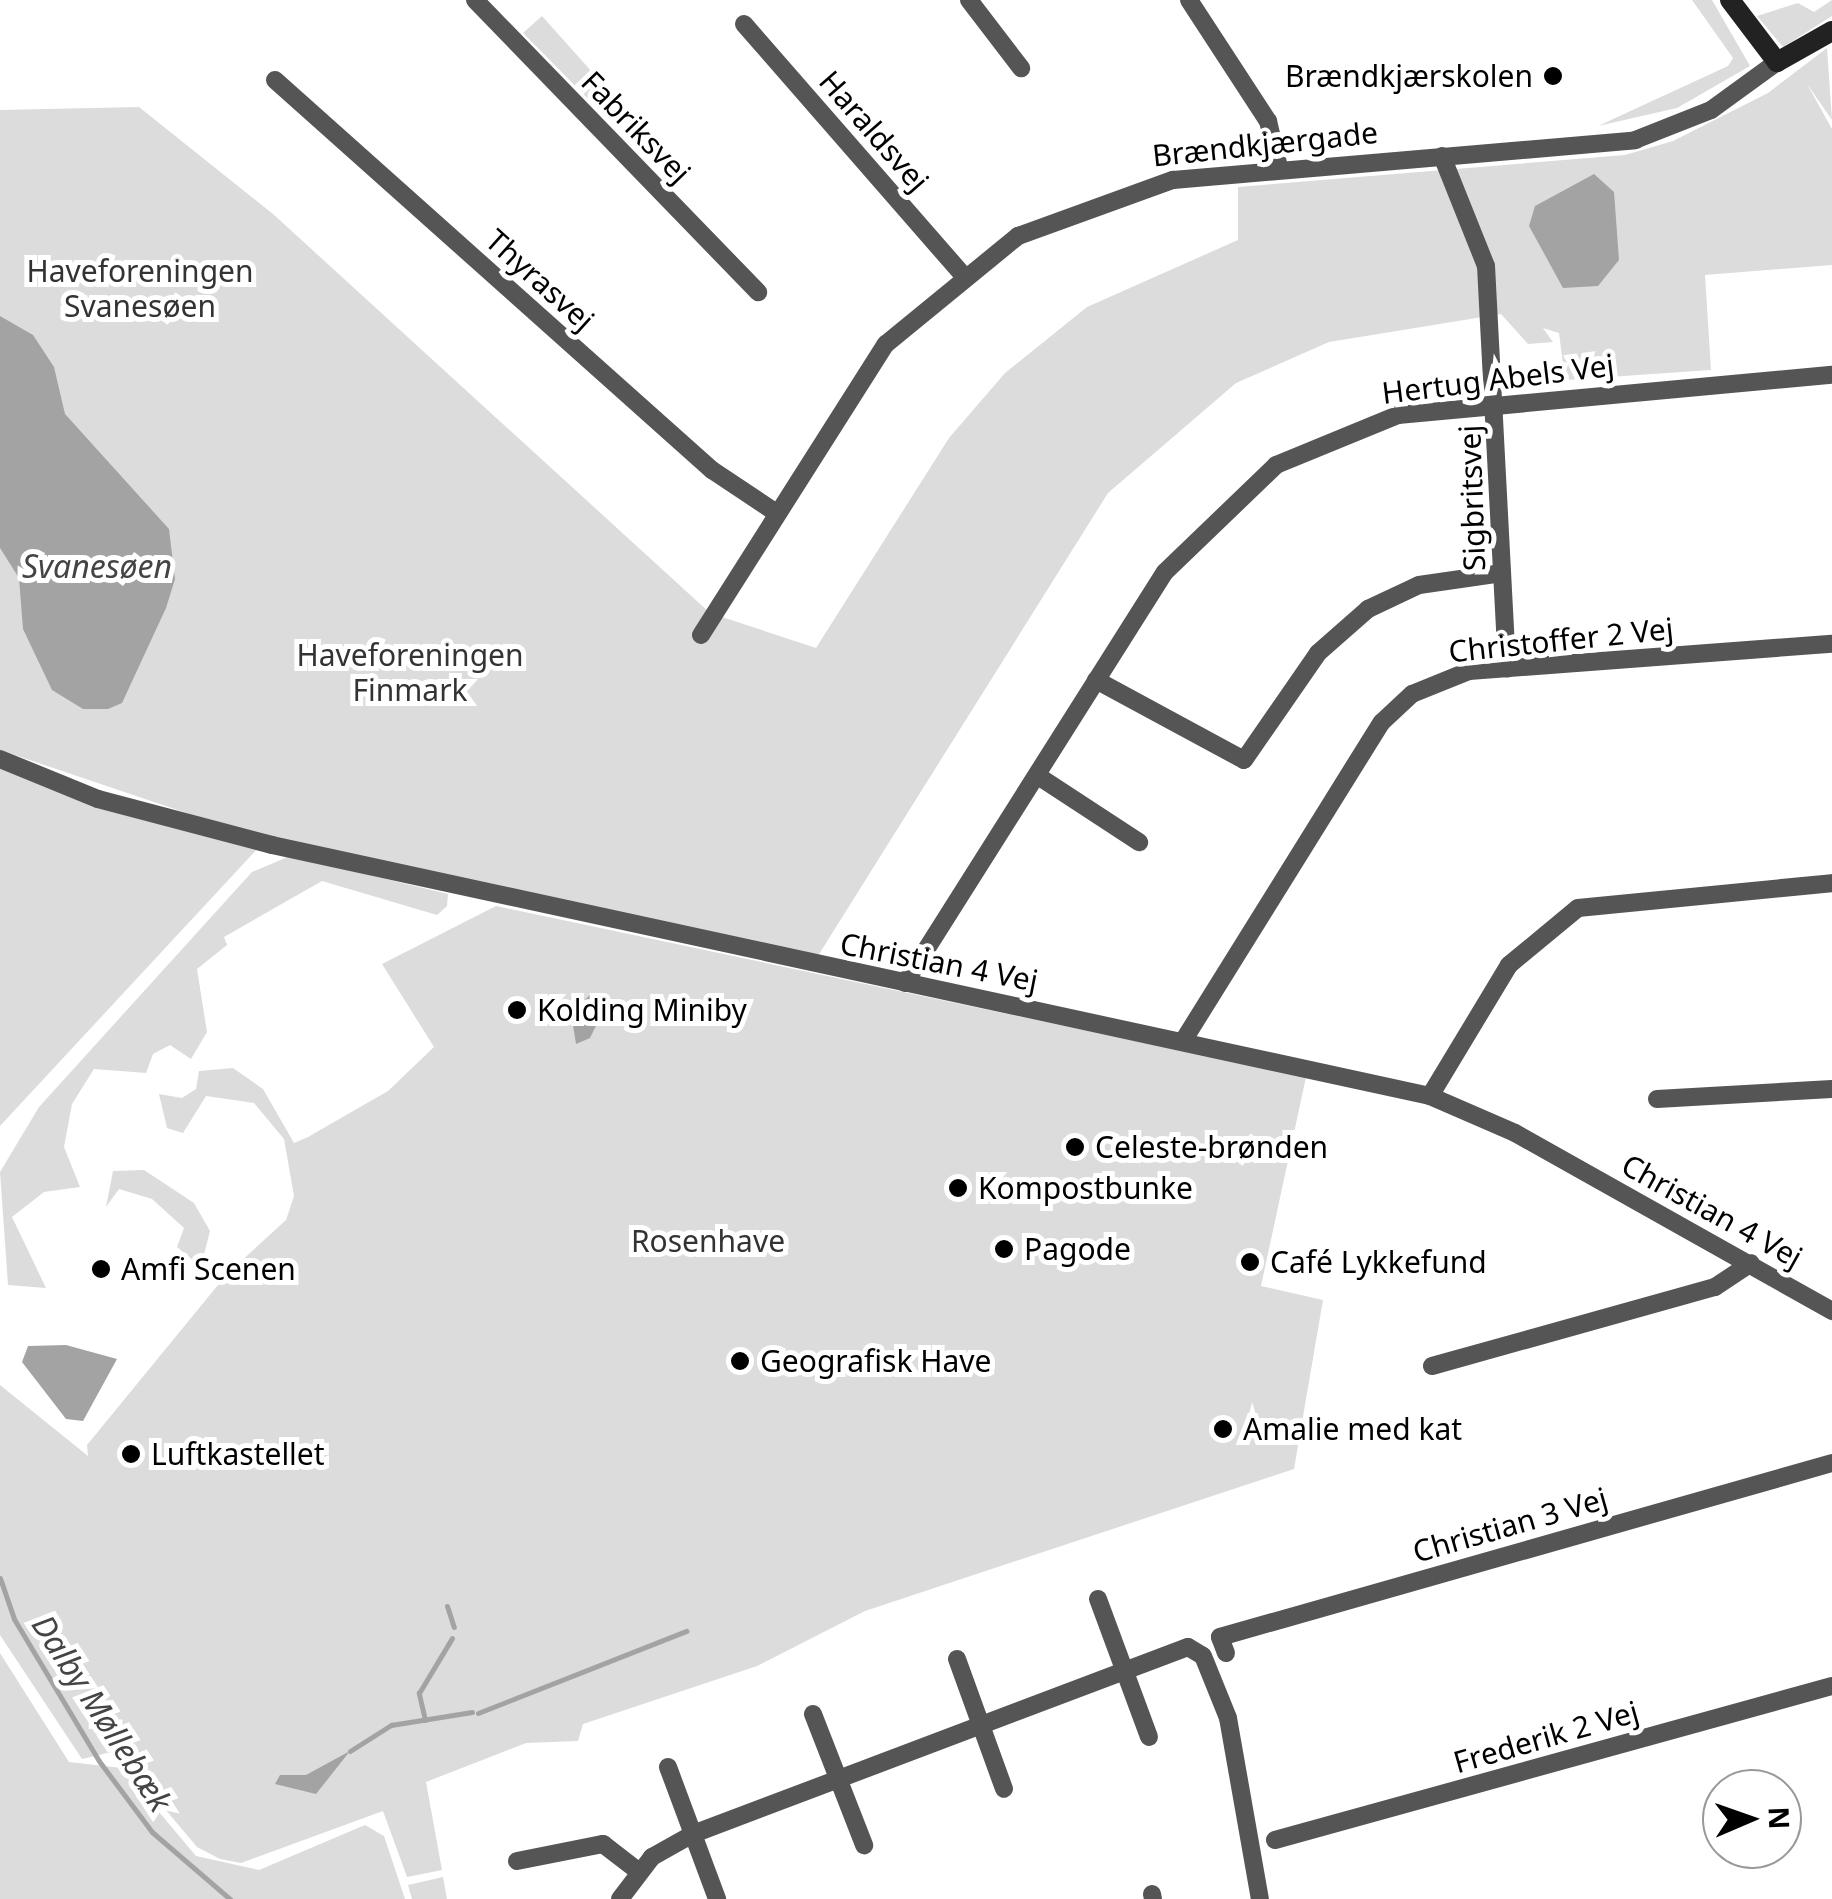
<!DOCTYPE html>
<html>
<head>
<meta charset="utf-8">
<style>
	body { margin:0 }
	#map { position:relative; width:1832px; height:1899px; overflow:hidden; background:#fff; font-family:"Noto Sans",sans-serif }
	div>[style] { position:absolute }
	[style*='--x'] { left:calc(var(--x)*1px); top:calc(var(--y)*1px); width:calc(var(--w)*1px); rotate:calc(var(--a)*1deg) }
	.green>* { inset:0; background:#dcdcdc }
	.water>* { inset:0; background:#a3a3a3 }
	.stream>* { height:5px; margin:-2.5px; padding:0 2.5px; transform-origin:2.5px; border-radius:2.5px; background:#a3a3a3 }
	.street>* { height:18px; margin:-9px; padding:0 9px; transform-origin:9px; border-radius:9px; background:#555 }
	.secondary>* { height:20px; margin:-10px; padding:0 10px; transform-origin:10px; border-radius:10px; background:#222 }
	.dots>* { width:28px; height:28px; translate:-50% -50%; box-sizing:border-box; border:5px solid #fff; border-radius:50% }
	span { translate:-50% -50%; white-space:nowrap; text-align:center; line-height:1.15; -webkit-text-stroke:10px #fff; paint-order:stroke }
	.poi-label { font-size:30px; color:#000 }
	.right { translate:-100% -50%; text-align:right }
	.left { translate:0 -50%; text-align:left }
	.street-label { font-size:30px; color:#000 }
	.park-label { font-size:30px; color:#333 }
	.water-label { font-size:32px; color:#444; font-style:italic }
	.north { position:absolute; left:1702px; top:1769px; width:100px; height:100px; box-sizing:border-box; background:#fff; border:2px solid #999; border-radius:50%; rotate:88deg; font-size:28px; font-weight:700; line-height:40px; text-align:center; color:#000 }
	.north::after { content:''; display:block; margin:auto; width:35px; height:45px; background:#000; clip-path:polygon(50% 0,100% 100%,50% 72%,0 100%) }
</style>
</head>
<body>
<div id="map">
	<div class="green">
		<div style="clip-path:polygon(1692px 0,1712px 0,1750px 66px,1677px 108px,1598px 126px,1728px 66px,1733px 58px)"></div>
		<div style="clip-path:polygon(1832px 0,1832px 16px,1783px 47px,1757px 16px,1798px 3px,1814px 12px)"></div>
		<div style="clip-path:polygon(542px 16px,618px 101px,604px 115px,523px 33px)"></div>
		<div style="clip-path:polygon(1827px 48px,1832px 120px,1807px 84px,1832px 129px,1832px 265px,1705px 275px,1711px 370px,1565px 380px,1559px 333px,1543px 328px,1553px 342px,1528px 344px,1501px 314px,1329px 342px,1236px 383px,1108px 493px,816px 959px,225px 826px,0 750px,0 110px,139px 107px,273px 214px,710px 613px,816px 648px,949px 438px,1005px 373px,1087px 307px,1238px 240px,1238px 187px,1625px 155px,1673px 141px,1768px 93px)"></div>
		<div style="clip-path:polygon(0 768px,109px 809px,258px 848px,0 1126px)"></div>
		<div style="clip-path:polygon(290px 856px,448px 894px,447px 906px,437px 915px,322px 881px,224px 937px,227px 945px,197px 969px,207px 1032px,191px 1059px,170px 1045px,153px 1054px,146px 1073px,94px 1069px,72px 1104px,64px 1147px,80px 1187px,44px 1192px,12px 1217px,46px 1288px,8px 1285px,0 1172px,39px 1107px,252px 872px)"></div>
		<div style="clip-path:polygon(496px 906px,1306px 1077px,1261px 1286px,1323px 1300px,1294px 1469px,865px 1611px,757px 1666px,583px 1724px,578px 1741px,526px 1743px,426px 1782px,442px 1870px,407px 1877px,383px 1811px,241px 1863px,220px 1859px,197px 1847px,116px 1751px,82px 1759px,0 1635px,0 1385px,88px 1456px,87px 1445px,227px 1274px,286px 1220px,294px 1196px,284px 1139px,254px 1103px,206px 1096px,183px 1133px,167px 1128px,159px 1094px,182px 1098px,196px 1089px,199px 1071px,233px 1068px,263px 1089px,294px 1143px,308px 1137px,388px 1091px,434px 1047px,382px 964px)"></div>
		<div style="clip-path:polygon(144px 1170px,194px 1203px,210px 1231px,204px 1255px,194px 1261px,177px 1247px,184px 1228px,152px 1199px,119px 1189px,106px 1207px,113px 1171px)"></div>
		<div style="clip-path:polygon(0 1653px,69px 1762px,122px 1768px,196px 1856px,259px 1870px,365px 1825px,384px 1836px,405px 1899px,0 1899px)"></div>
		<div style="clip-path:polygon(443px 1877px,447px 1899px,412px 1899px,408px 1885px)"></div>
	</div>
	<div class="water">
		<div style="clip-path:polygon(1594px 174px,1614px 192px,1619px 260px,1598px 286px,1563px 288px,1529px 226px,1535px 206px)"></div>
		<div style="clip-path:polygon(0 316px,33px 335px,54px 367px,65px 414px,169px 529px,175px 579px,166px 608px,122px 703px,108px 709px,83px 709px,52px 690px,23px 629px,19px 578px,0 548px)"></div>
		<div style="clip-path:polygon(592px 993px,608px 1001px,590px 1038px,576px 1044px,571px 1013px)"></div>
		<div style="clip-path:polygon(66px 1345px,117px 1359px,83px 1421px,66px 1419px,22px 1362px,28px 1346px)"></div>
		<div style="clip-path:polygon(350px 1751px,316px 1794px,275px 1784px,280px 1775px,306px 1775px)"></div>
	</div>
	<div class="stream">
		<div style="--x:0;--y:1578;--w:43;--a:71.1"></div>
		<div style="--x:14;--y:1619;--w:165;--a:59.1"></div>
		<div style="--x:99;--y:1761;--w:89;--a:53.3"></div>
		<div style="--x:152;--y:1832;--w:103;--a:40.7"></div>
		<div style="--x:447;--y:1606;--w:22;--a:72"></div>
		<div style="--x:478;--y:1713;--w:224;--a:-21.5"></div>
		<div style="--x:425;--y:1720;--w:28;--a:-103"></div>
		<div style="--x:419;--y:1693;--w:64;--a:-59"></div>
		<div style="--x:350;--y:1751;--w:49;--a:-32.4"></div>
		<div style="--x:391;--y:1725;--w:82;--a:-9.1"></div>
	</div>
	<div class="street">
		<div style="--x:475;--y:0;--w:407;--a:45.9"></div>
		<div style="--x:969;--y:0;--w:86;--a:52.6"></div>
		<div style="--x:1189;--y:0;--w:145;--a:56.9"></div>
		<div style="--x:1268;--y:121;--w:47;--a:76.6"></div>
		<div style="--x:744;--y:24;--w:332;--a:48.9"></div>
		<div style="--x:275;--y:80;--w:586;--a:41.75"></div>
		<div style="--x:712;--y:470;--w:76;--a:33.7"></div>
		<div style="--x:1442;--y:156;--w:118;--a:68.2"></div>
		<div style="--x:1486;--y:266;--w:403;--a:87"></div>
		<div style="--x:701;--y:635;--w:345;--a:-57.6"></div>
		<div style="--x:886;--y:344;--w:171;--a:-39.3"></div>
		<div style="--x:1018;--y:236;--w:165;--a:-19.9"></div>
		<div style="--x:1173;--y:180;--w:464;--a:-4.9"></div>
		<div style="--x:1635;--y:140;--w:82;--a:-21.5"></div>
		<div style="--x:1711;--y:110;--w:82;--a:-36"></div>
		<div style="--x:1096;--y:680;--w:168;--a:28.4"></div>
		<div style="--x:1244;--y:760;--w:130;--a:-55.3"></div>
		<div style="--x:1318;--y:653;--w:67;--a:-41.3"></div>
		<div style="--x:1368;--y:609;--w:56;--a:-25.2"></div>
		<div style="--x:1419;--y:585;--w:84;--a:-8.2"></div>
		<div style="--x:0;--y:759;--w:106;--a:22.2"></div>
		<div style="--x:98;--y:799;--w:180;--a:14.8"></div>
		<div style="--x:272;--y:845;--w:1185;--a:12.23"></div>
		<div style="--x:1430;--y:1096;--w:93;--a:23.5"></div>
		<div style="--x:1515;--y:1133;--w:364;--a:29.3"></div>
		<div style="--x:1038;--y:776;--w:121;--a:33.2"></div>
		<div style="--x:905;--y:983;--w:486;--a:-57.7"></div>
		<div style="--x:1165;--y:572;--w:154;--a:-43.9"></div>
		<div style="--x:1276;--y:465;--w:132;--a:-22.3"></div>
		<div style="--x:1398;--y:415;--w:436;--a:-5.3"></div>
		<div style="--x:1185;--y:1038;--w:372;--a:-58.1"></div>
		<div style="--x:1382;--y:722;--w:41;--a:-43"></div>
		<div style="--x:1412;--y:694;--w:61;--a:-22"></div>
		<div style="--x:1469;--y:671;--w:364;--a:-4.3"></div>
		<div style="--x:1430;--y:1096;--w:153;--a:-58.9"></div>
		<div style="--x:1509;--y:965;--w:89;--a:-39.6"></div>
		<div style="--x:1578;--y:908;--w:255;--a:-5.6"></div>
		<div style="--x:1657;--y:1099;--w:175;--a:-3.3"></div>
		<div style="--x:1432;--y:1366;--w:294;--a:-15.6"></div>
		<div style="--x:1715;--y:1287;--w:43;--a:-33.7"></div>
		<div style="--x:1098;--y:1599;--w:147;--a:69.7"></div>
		<div style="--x:1226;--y:1653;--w:17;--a:-111"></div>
		<div style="--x:1220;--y:1637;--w:636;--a:-15.87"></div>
		<div style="--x:957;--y:1659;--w:138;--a:70.1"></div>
		<div style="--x:813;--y:1714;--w:141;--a:68.7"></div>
		<div style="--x:668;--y:1767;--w:141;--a:69.6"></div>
		<div style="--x:1275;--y:1840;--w:578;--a:-15.46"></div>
		<div style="--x:517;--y:1861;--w:88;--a:-11.2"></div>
		<div style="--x:603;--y:1844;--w:44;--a:37.6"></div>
		<div style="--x:1152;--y:1894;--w:5;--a:79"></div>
		<div style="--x:620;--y:1899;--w:53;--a:-52.7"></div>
		<div style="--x:652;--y:1857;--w:47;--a:-29.3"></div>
		<div style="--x:693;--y:1834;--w:529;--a:-20.7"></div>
		<div style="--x:1188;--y:1647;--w:17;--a:31"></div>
		<div style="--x:1203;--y:1656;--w:67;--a:68"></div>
		<div style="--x:1228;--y:1718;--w:184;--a:80"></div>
	</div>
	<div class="secondary">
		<div style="--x:1730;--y:0;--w:78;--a:52.8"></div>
		<div style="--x:1777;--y:62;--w:63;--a:-29.4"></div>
	</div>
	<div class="dots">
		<div style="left:1553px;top:76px;background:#000"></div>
		<div style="left:517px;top:1010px;background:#000"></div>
		<div style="left:1075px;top:1147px;background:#000"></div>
		<div style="left:958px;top:1188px;background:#000"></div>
		<div style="left:1004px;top:1249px;background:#000"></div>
		<div style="left:1250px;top:1262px;background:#000"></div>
		<div style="left:101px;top:1269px;background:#000"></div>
		<div style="left:740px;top:1361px;background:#000"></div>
		<div style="left:1223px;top:1429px;background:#000"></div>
		<div style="left:131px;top:1454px;background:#000"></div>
	</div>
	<div class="poi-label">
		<span class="right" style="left:1533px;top:76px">Brændkjærskolen</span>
		<span class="left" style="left:537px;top:1010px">Kolding Miniby</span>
		<span class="left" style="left:1095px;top:1147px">Celeste-brønden</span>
		<span class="left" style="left:978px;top:1188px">Kompostbunke</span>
		<span class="left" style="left:1024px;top:1249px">Pagode</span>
		<span class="left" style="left:1270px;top:1262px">Café Lykkefund</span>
		<span class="left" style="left:121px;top:1269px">Amfi Scenen</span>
		<span class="left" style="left:760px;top:1361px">Geografisk Have</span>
		<span class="left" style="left:1243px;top:1429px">Amalie med kat</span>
		<span class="left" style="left:151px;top:1454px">Luftkastellet</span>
	</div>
	<div class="street-label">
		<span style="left:636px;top:127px;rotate:46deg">Fabriksvej</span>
		<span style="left:874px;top:131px;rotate:49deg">Haraldsvej</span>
		<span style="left:1265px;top:144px;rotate:-6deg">Brændkjærgade</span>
		<span style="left:540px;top:280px;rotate:42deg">Thyrasvej</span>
		<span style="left:1498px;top:379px;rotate:-7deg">Hertug Abels Vej</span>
		<span style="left:1472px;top:498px;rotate:-92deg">Sigbritsvej</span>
		<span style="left:1561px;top:640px;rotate:-6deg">Christoffer 2 Vej</span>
		<span style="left:939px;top:962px;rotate:11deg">Christian 4 Vej</span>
		<span style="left:1712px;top:1211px;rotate:29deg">Christian 4 Vej</span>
		<span style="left:1510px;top:1525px;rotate:-16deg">Christian 3 Vej</span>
		<span style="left:1546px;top:1737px;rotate:-16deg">Frederik 2 Vej</span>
	</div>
	<div class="park-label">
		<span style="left:140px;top:288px">Haveforeningen<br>Svanesøen</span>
		<span style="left:410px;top:672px">Haveforeningen<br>Finmark</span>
		<span style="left:708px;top:1241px">Rosenhave</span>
	</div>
	<div class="water-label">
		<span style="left:97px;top:566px">Svanesøen</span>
		<span style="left:102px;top:1713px;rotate:57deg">Dalby Møllebæk</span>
	</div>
	<div class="north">N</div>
</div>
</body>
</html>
